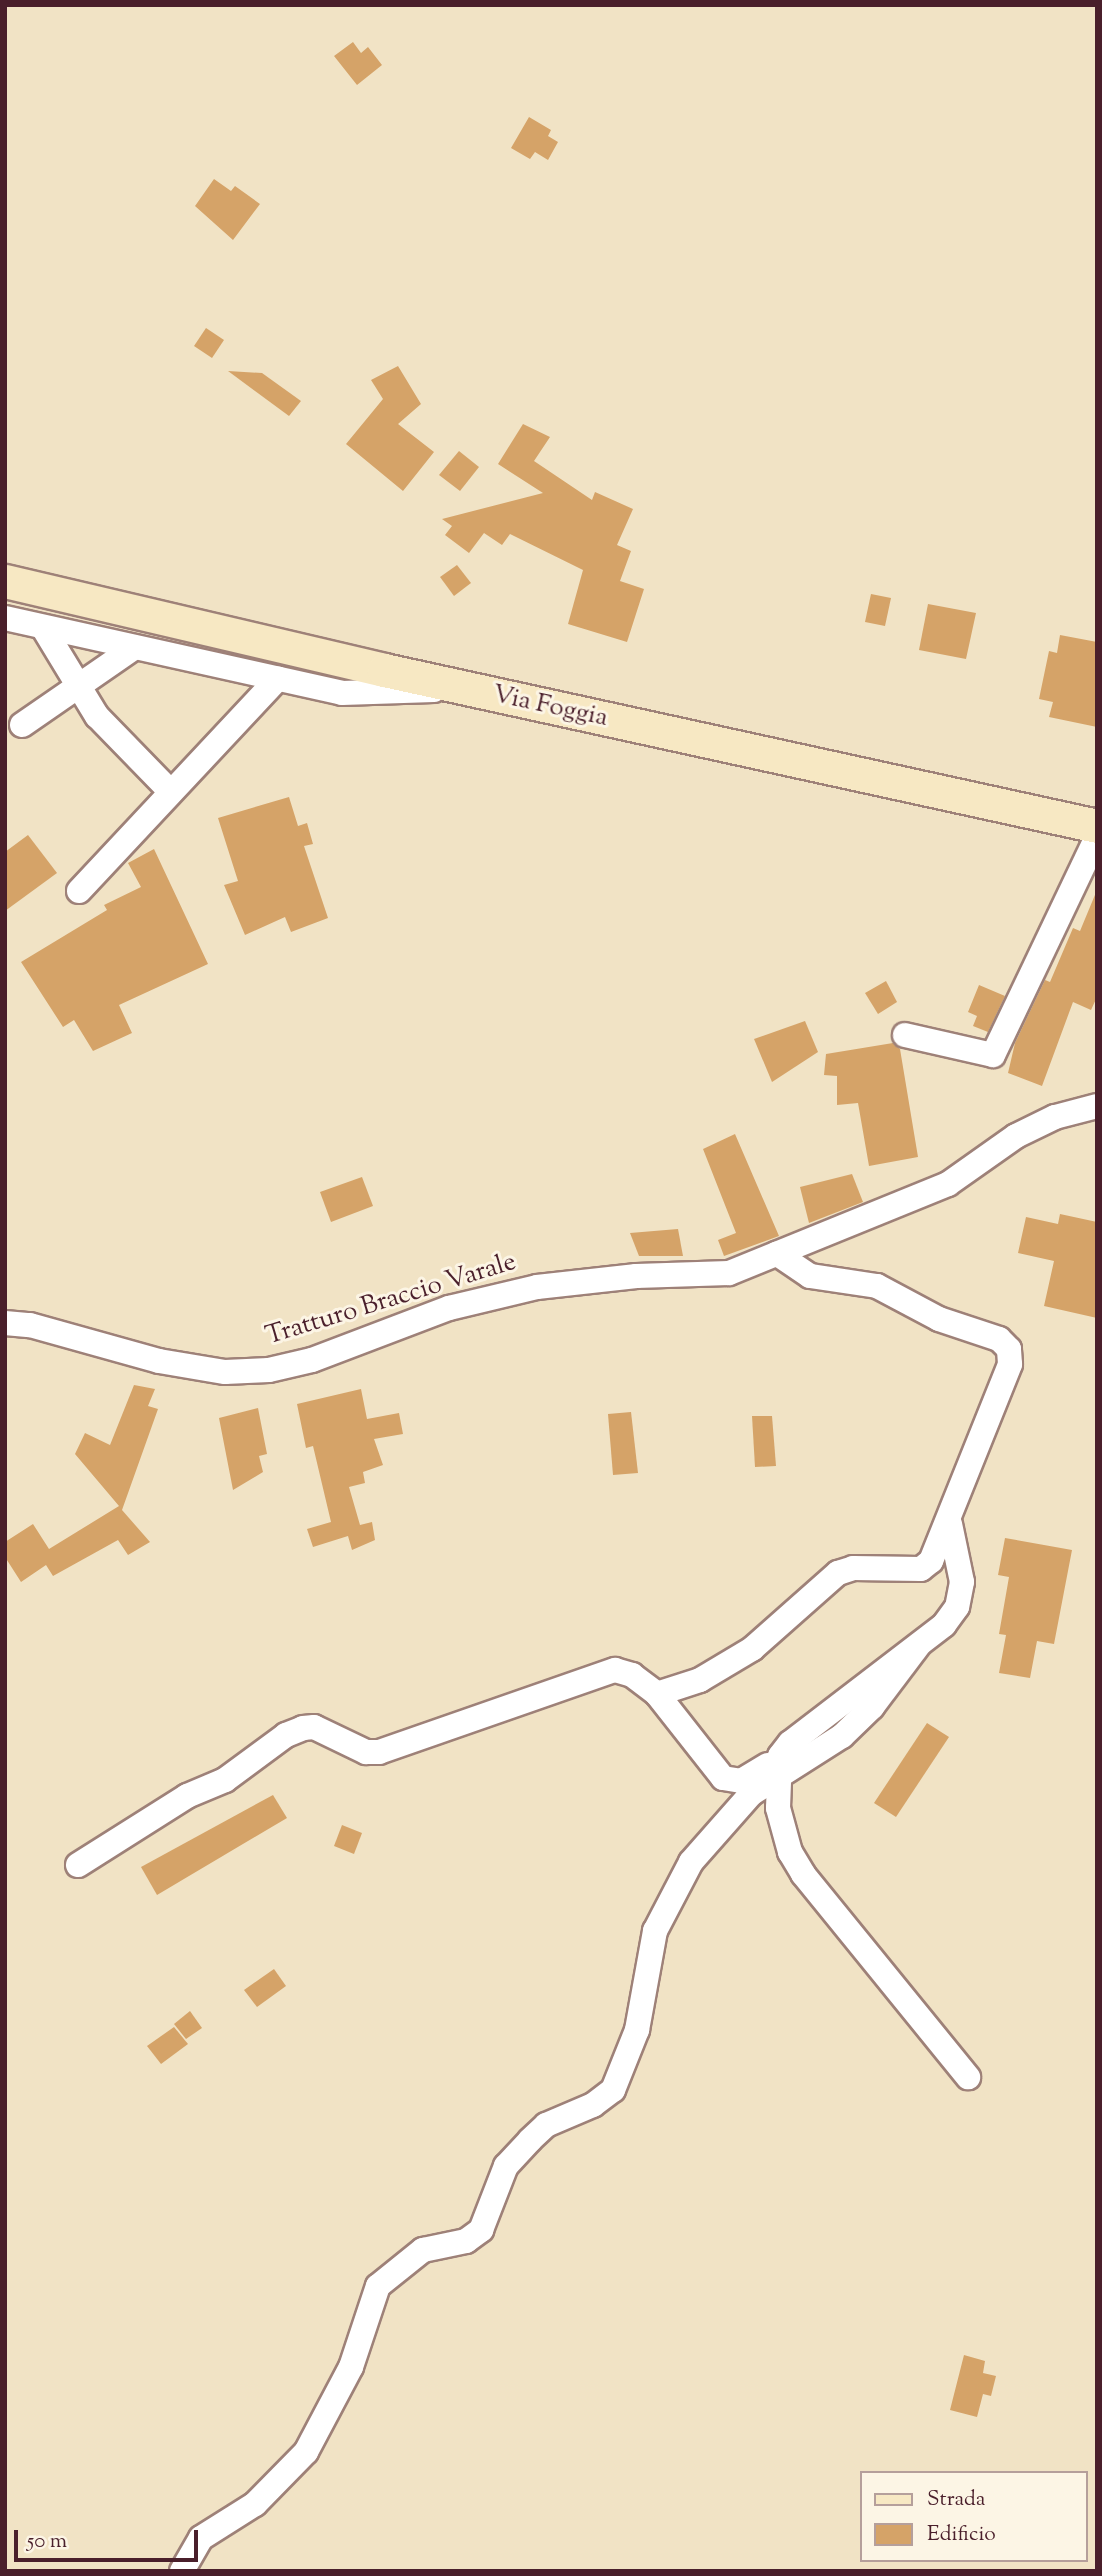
<!DOCTYPE html>
<html>
<head>
<meta charset="utf-8">
<style>
	body { margin:0 }
	#map { position:relative; width:1102px; height:2576px; overflow:hidden; background:#f1e3c5; font-family:"Sorts Mill Goudy",serif }
	div>[style] { position:absolute }
	[style*='--x'] { left:calc(var(--x)*1px); top:calc(var(--y)*1px); width:calc(var(--w)*1px); rotate:calc(var(--a)*1deg) }
	.building>* { inset:0; background:#d5a368 }
	.roads { filter:drop-shadow(2px 0 #9e8178) drop-shadow(-2px 0 #9e8178) drop-shadow(0 2px #9e8178) drop-shadow(0 -2px #9e8178) }
	.street>* { height:24px; margin:-12px; padding:0 12px; transform-origin:12px; border-radius:12px; background:#fff }
	.secondary>* { height:33px; margin:-16.5px; padding:0 16.5px; transform-origin:16.5px; border-radius:16.5px; background:#f7e8c3 }
	span { translate:-50% -50%; white-space:nowrap; text-align:center; line-height:1.15; -webkit-text-stroke:6px #fcf5e5; paint-order:stroke }
	.street-label { font-size:26px; color:#4a1f2b }
	.frame { position:absolute; inset:0; border:7px solid #4a1f2b; pointer-events:none }
	.legend { position:absolute; left:860px; top:2471px; width:228px; height:91px; box-sizing:border-box; background:#fcf5e5; border:2px solid #b59f9b; margin:0; padding:9px 12px; list-style:none; font-size:21px; color:#4a1f2b }
	.legend li { display:flex; align-items:center; gap:14px; height:35px }
	.legend b { width:35px; border:2px solid #b59f9b }
	.scale { position:absolute; left:14px; top:2530px; width:184px; height:32px; box-sizing:border-box; border:4px solid #4a1f2b; border-top:0; padding-left:9px; font-size:21px; line-height:24px; white-space:nowrap; color:#4a1f2b; -webkit-text-stroke:5px #fcf5e5; paint-order:stroke }
</style>
</head>
<body>
<div id="map">
	<div class="building">
		<div style="clip-path:polygon(353px 42px,361px 53px,368px 47px,382px 65px,357px 85px,334px 56px)"></div>
		<div style="clip-path:polygon(529px 117px,551px 130px,548px 136px,558px 142px,548px 160px,535px 152px,530px 159px,511px 148px)"></div>
		<div style="clip-path:polygon(214px 179px,231px 191px,235px 186px,260px 204px,233px 240px,195px 206px)"></div>
		<div style="clip-path:polygon(206px 328px,224px 340px,212px 358px,194px 346px)"></div>
		<div style="clip-path:polygon(398px 366px,421px 404px,398px 424px,434px 452px,403px 491px,346px 444px,383px 399px,371px 380px)"></div>
		<div style="clip-path:polygon(228px 371px,262px 373px,301px 401px,289px 416px)"></div>
		<div style="clip-path:polygon(523px 424px,550px 437px,534px 461px,592px 500px,595px 492px,633px 509px,617px 545px,631px 551px,620px 581px,644px 589px,627px 642px,568px 624px,583px 570px,510px 534px,502px 545px,484px 533px,469px 553px,445px 535px,452px 526px,442px 519px,543px 493px,498px 464px)"></div>
		<div style="clip-path:polygon(459px 451px,479px 467px,460px 491px,439px 475px)"></div>
		<div style="clip-path:polygon(457px 565px,471px 583px,454px 596px,440px 577px)"></div>
		<div style="clip-path:polygon(871px 594px,891px 598px,885px 626px,865px 622px)"></div>
		<div style="clip-path:polygon(928px 604px,976px 613px,966px 659px,919px 650px)"></div>
		<div style="clip-path:polygon(1060px 635px,1097px 642px,1097px 727px,1049px 717px,1053px 702px,1039px 699px,1049px 651px,1057px 653px)"></div>
		<div style="clip-path:polygon(289px 797px,298px 826px,307px 823px,313px 844px,304px 846px,328px 918px,291px 932px,285px 917px,245px 935px,224px 885px,238px 881px,218px 818px)"></div>
		<div style="clip-path:polygon(28px 835px,57px 873px,5px 911px,5px 852px)"></div>
		<div style="clip-path:polygon(154px 849px,208px 964px,119px 1005px,132px 1033px,93px 1051px,74px 1020px,63px 1027px,21px 962px,107px 910px,104px 905px,141px 887px,128px 863px)"></div>
		<div style="clip-path:polygon(1097px 890px,1097px 997px,1091px 1010px,1073px 1002px,1042px 1086px,1008px 1073px,1015px 1043px,1045px 980px,1050px 982px,1073px 928px,1080px 931px)"></div>
		<div style="clip-path:polygon(886px 981px,897px 1002px,878px 1014px,865px 993px)"></div>
		<div style="clip-path:polygon(979px 985px,1005px 996px,988px 1032px,973px 1026px,977px 1016px,968px 1012px)"></div>
		<div style="clip-path:polygon(805px 1021px,818px 1052px,772px 1082px,754px 1039px)"></div>
		<div style="clip-path:polygon(893px 1043px,900px 1049px,918px 1157px,869px 1166px,858px 1103px,837px 1105px,837px 1076px,824px 1075px,826px 1054px)"></div>
		<div style="clip-path:polygon(735px 1134px,779px 1236px,724px 1256px,718px 1240px,736px 1233px,703px 1149px)"></div>
		<div style="clip-path:polygon(852px 1174px,863px 1202px,809px 1223px,800px 1187px)"></div>
		<div style="clip-path:polygon(362px 1177px,373px 1206px,331px 1222px,320px 1192px)"></div>
		<div style="clip-path:polygon(1060px 1214px,1097px 1222px,1097px 1318px,1044px 1306px,1054px 1261px,1018px 1253px,1026px 1217px,1058px 1224px)"></div>
		<div style="clip-path:polygon(678px 1229px,683px 1256px,639px 1256px,630px 1233px)"></div>
		<div style="clip-path:polygon(134px 1385px,155px 1389px,148px 1406px,158px 1409px,122px 1510px,150px 1542px,128px 1555px,118px 1540px,53px 1576px,46px 1565px,21px 1582px,5px 1557px,5px 1542px,33px 1524px,49px 1549px,119px 1506px,75px 1454px,85px 1433px,110px 1445px)"></div>
		<div style="clip-path:polygon(361px 1389px,367px 1419px,399px 1413px,403px 1434px,374px 1439px,383px 1465px,363px 1472px,365px 1483px,349px 1487px,360px 1525px,372px 1522px,375px 1540px,352px 1550px,348px 1536px,313px 1547px,307px 1529px,331px 1522px,313px 1446px,306px 1448px,297px 1404px)"></div>
		<div style="clip-path:polygon(258px 1408px,267px 1454px,259px 1456px,263px 1472px,233px 1490px,219px 1418px)"></div>
		<div style="clip-path:polygon(631px 1412px,638px 1473px,613px 1475px,608px 1414px)"></div>
		<div style="clip-path:polygon(752px 1416px,772px 1416px,776px 1466px,755px 1467px)"></div>
		<div style="clip-path:polygon(1005px 1538px,1072px 1550px,1054px 1644px,1037px 1641px,1030px 1678px,999px 1673px,1006px 1635px,999px 1634px,1009px 1577px,998px 1575px)"></div>
		<div style="clip-path:polygon(927px 1723px,949px 1737px,896px 1817px,874px 1803px)"></div>
		<div style="clip-path:polygon(273px 1795px,287px 1818px,157px 1895px,141px 1867px)"></div>
		<div style="clip-path:polygon(342px 1825px,362px 1833px,354px 1854px,334px 1846px)"></div>
		<div style="clip-path:polygon(274px 1969px,286px 1986px,257px 2007px,244px 1990px)"></div>
		<div style="clip-path:polygon(190px 2011px,202px 2028px,186px 2039px,174px 2024px)"></div>
		<div style="clip-path:polygon(174px 2027px,188px 2044px,161px 2064px,147px 2046px)"></div>
		<div style="clip-path:polygon(964px 2355px,985px 2361px,983px 2373px,996px 2376px,991px 2396px,983px 2394px,977px 2417px,950px 2410px)"></div>
	</div>
	<div class="roads">
		<div class="street">
			<div style="--x:5;--y:618;--w:345;--a:12.5"></div>
			<div style="--x:342;--y:693;--w:92;--a:-1.9"></div>
			<div style="--x:44;--y:629;--w:102;--a:58.7"></div>
			<div style="--x:97;--y:716;--w:106;--a:45.8"></div>
			<div style="--x:22;--y:725;--w:137;--a:-34.6"></div>
			<div style="--x:79;--y:891;--w:291;--a:-46.9"></div>
			<div style="--x:905;--y:1035;--w:90;--a:12.8"></div>
			<div style="--x:993;--y:1055;--w:242;--a:-64.5"></div>
			<div style="--x:5;--y:1323;--w:25;--a:5"></div>
			<div style="--x:30;--y:1325;--w:134;--a:15.6"></div>
			<div style="--x:159;--y:1361;--w:67;--a:9.5"></div>
			<div style="--x:225;--y:1372;--w:44;--a:-2.6"></div>
			<div style="--x:269;--y:1370;--w:44;--a:-13.1"></div>
			<div style="--x:312;--y:1360;--w:147;--a:-20.8"></div>
			<div style="--x:449;--y:1308;--w:90;--a:-13.4"></div>
			<div style="--x:537;--y:1287;--w:100;--a:-6.3"></div>
			<div style="--x:636;--y:1276;--w:93;--a:-1.8"></div>
			<div style="--x:729;--y:1273;--w:236;--a:-22.1"></div>
			<div style="--x:948;--y:1184;--w:83;--a:-35.2"></div>
			<div style="--x:1016;--y:1136;--w:43;--a:-26"></div>
			<div style="--x:1055;--y:1117;--w:43;--a:-14.7"></div>
			<div style="--x:950;--y:1524;--w:59;--a:78.3"></div>
			<div style="--x:962;--y:1582;--w:25;--a:101"></div>
			<div style="--x:957;--y:1607;--w:22;--a:126"></div>
			<div style="--x:944;--y:1625;--w:194;--a:142.5"></div>
			<div style="--x:790;--y:1743;--w:16;--a:128"></div>
			<div style="--x:780;--y:1756;--w:52;--a:92.2"></div>
			<div style="--x:778;--y:1808;--w:46;--a:74.7"></div>
			<div style="--x:790;--y:1852;--w:26;--a:59"></div>
			<div style="--x:803;--y:1874;--w:262;--a:50.9"></div>
			<div style="--x:657;--y:1694;--w:45;--a:-18"></div>
			<div style="--x:700;--y:1680;--w:61;--a:-30.8"></div>
			<div style="--x:752;--y:1649;--w:115;--a:-41.5"></div>
			<div style="--x:838;--y:1573;--w:16;--a:-18"></div>
			<div style="--x:853;--y:1568;--w:68;--a:0.8"></div>
			<div style="--x:921;--y:1569;--w:13;--a:-39"></div>
			<div style="--x:931;--y:1561;--w:212;--a:-68.1"></div>
			<div style="--x:1010;--y:1364;--w:15;--a:-94"></div>
			<div style="--x:1009;--y:1349;--w:14;--a:-135"></div>
			<div style="--x:999;--y:1339;--w:63;--a:-161.6"></div>
			<div style="--x:939;--y:1319;--w:70;--a:-152"></div>
			<div style="--x:877;--y:1286;--w:68;--a:-171.5"></div>
			<div style="--x:810;--y:1276;--w:40;--a:-146"></div>
			<div style="--x:78;--y:1865;--w:129;--a:-32.3"></div>
			<div style="--x:187;--y:1796;--w:41;--a:-22.8"></div>
			<div style="--x:225;--y:1780;--w:76;--a:-36.4"></div>
			<div style="--x:286;--y:1735;--w:18;--a:-22"></div>
			<div style="--x:303;--y:1728;--w:11;--a:-5"></div>
			<div style="--x:314;--y:1727;--w:58;--a:25.7"></div>
			<div style="--x:366;--y:1752;--w:13;--a:0"></div>
			<div style="--x:379;--y:1752;--w:250;--a:-19.2"></div>
			<div style="--x:615;--y:1670;--w:18;--a:16"></div>
			<div style="--x:632;--y:1675;--w:31;--a:37"></div>
			<div style="--x:657;--y:1694;--w:107;--a:51.8"></div>
			<div style="--x:723;--y:1778;--w:18;--a:9"></div>
			<div style="--x:741;--y:1781;--w:31;--a:-31"></div>
			<div style="--x:182;--y:2571;--w:38;--a:-60"></div>
			<div style="--x:201;--y:2538;--w:64;--a:-32.2"></div>
			<div style="--x:255;--y:2504;--w:73;--a:-45.6"></div>
			<div style="--x:306;--y:2452;--w:96;--a:-62.1"></div>
			<div style="--x:351;--y:2367;--w:85;--a:-71.6"></div>
			<div style="--x:378;--y:2286;--w:58;--a:-38.7"></div>
			<div style="--x:423;--y:2250;--w:44;--a:-11.8"></div>
			<div style="--x:466;--y:2241;--w:19;--a:-36"></div>
			<div style="--x:481;--y:2230;--w:69;--a:-68.7"></div>
			<div style="--x:506;--y:2166;--w:35;--a:-47"></div>
			<div style="--x:530;--y:2140;--w:22;--a:-43"></div>
			<div style="--x:546;--y:2125;--w:51;--a:-23.1"></div>
			<div style="--x:593;--y:2105;--w:25;--a:-37"></div>
			<div style="--x:613;--y:2090;--w:65;--a:-68.2"></div>
			<div style="--x:637;--y:2030;--w:101;--a:-79.7"></div>
			<div style="--x:655;--y:1931;--w:78;--a:-62.4"></div>
			<div style="--x:691;--y:1862;--w:91;--a:-48.6"></div>
			<div style="--x:751;--y:1794;--w:108;--a:-32.5"></div>
			<div style="--x:842;--y:1736;--w:42;--a:-44"></div>
			<div style="--x:872;--y:1707;--w:76;--a:-53"></div>
		</div>
		<div class="secondary">
			<div style="--x:5;--y:581;--w:389;--a:13.2"></div>
			<div style="--x:384;--y:670;--w:730;--a:12.34"></div>
		</div>
	</div>
	<div class="street-label">
		<span style="left:550px;top:707px;rotate:12deg">Via Foggia</span>
		<span style="left:391px;top:1300px;rotate:-17deg">Tratturo Braccio Varale</span>
	</div>
	<div class="frame"></div>
	<ul class="legend">
	<li><b style="height:9px;background:#f7e8c3"></b>Strada</li>
	<li><b style="height:19px;background:#d5a368"></b>Edificio</li>
	</ul>
	<div class="scale">50 m</div>
</div>
</body>
</html>
